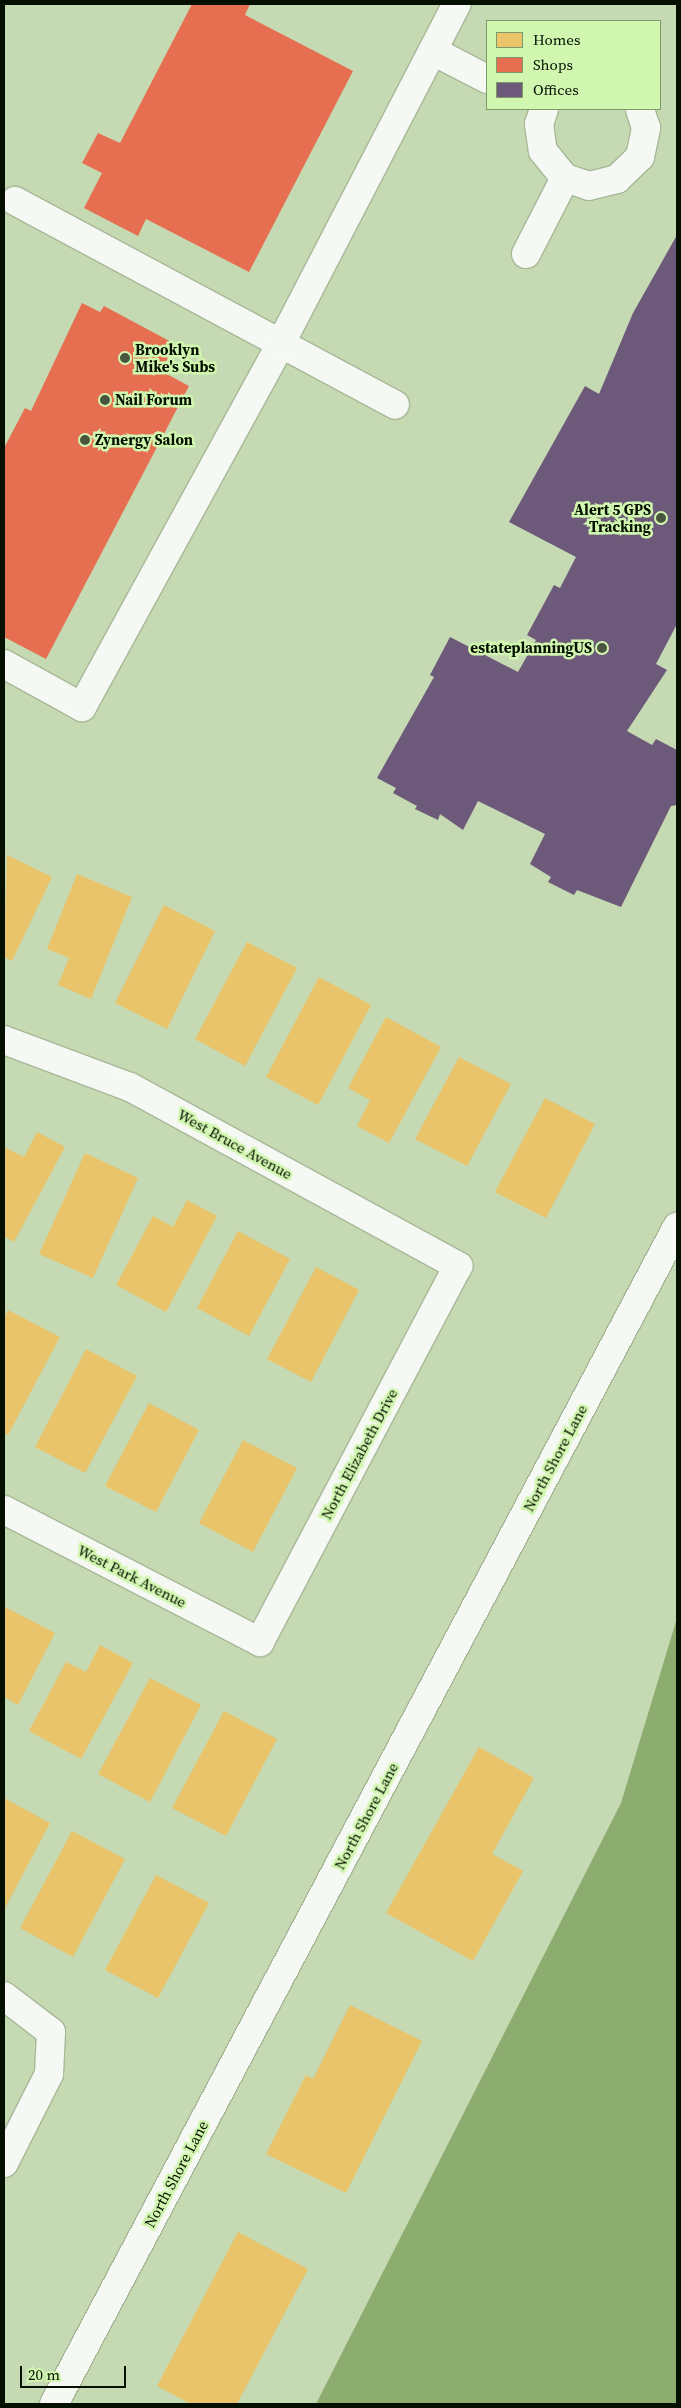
<!DOCTYPE html>
<html>
<head>
<meta charset="utf-8">
<style>
	body { margin:0 }
	#map { position:relative; width:681px; height:2408px; overflow:hidden; background:#c5d9b2; font-family:"Source Serif 4",serif }
	div>[style] { position:absolute }
	[style*='--x'] { left:calc(var(--x)*1px); top:calc(var(--y)*1px); width:calc(var(--w)*1px); rotate:calc(var(--a)*1deg) }
	.water>* { inset:0; background:#8dac6f }
	.homes>* { inset:0; background:#e9c46a }
	.shops>* { inset:0; background:#e76f51 }
	.offices>* { inset:0; background:#6d597a }
	.roads { filter:drop-shadow(1px 0 #a7b899) drop-shadow(-1px 0 #a7b899) drop-shadow(0 1px #a7b899) drop-shadow(0 -1px #a7b899) }
	.minor>* { height:28px; margin:-14px; padding:0 14px; transform-origin:14px; border-radius:14px; background:#f6f9f3 }
	.dots>* { width:14px; height:14px; translate:-50% -50%; box-sizing:border-box; border:2px solid #d1f6af; border-radius:50% }
	span { translate:-50% -50%; white-space:nowrap; text-align:center; line-height:1.15; -webkit-text-stroke:5px #d1f6af; paint-order:stroke }
	.poi-label { font-size:15px; color:#051000; font-weight:700 }
	.left { translate:0 -50%; text-align:left }
	.right { translate:-100% -50%; text-align:right }
	.street-label { font-size:15px; color:#051000 }
	.frame { position:absolute; inset:0; border:5px solid #051000; pointer-events:none }
	.legend { position:absolute; left:486px; top:20px; width:175px; height:90px; box-sizing:border-box; background:#d1f6af; border:1px solid #7f9a69; margin:0; padding:6px 9px; list-style:none; font-size:15px; color:#051000 }
	.legend li { display:flex; align-items:center; gap:10px; height:25px }
	.legend b { width:25px; border:1px solid #7f9a69 }
	.scale { position:absolute; left:20px; top:2366px; width:106px; height:22px; box-sizing:border-box; border:2px solid #051000; border-top:0; padding-left:6px; font-size:15px; line-height:18px; white-space:nowrap; color:#051000; -webkit-text-stroke:4px #d1f6af; paint-order:stroke }
</style>
</head>
<body>
<div id="map">
	<div class="water">
		<div style="clip-path:polygon(677px 1618px,677px 2404px,316px 2404px,621px 1803px)"></div>
	</div>
	<div class="homes">
		<div style="clip-path:polygon(7px 855px,52px 877px,12px 961px,4px 957px)"></div>
		<div style="clip-path:polygon(77px 874px,132px 897px,91px 999px,58px 985px,69px 958px,47px 949px)"></div>
		<div style="clip-path:polygon(164px 905px,215px 931px,167px 1029px,115px 1003px)"></div>
		<div style="clip-path:polygon(247px 942px,297px 968px,245px 1066px,195px 1039px)"></div>
		<div style="clip-path:polygon(319px 977px,371px 1005px,318px 1105px,266px 1077px)"></div>
		<div style="clip-path:polygon(386px 1017px,441px 1047px,389px 1143px,357px 1126px,370px 1100px,348px 1088px)"></div>
		<div style="clip-path:polygon(459px 1057px,511px 1084px,467px 1166px,415px 1139px)"></div>
		<div style="clip-path:polygon(545px 1098px,595px 1124px,546px 1218px,495px 1192px)"></div>
		<div style="clip-path:polygon(37px 1132px,65px 1147px,14px 1242px,4px 1236px,4px 1147px,24px 1157px)"></div>
		<div style="clip-path:polygon(85px 1153px,138px 1178px,93px 1278px,39px 1254px)"></div>
		<div style="clip-path:polygon(187px 1200px,217px 1216px,166px 1312px,116px 1285px,153px 1216px,173px 1227px)"></div>
		<div style="clip-path:polygon(238px 1231px,290px 1259px,249px 1336px,197px 1308px)"></div>
		<div style="clip-path:polygon(316px 1267px,359px 1290px,311px 1382px,267px 1359px)"></div>
		<div style="clip-path:polygon(8px 1310px,60px 1337px,8px 1435px,4px 1433px,4px 1319px)"></div>
		<div style="clip-path:polygon(86px 1349px,137px 1376px,85px 1473px,35px 1447px)"></div>
		<div style="clip-path:polygon(149px 1403px,199px 1430px,156px 1512px,105px 1486px)"></div>
		<div style="clip-path:polygon(243px 1440px,297px 1468px,253px 1552px,199px 1523px)"></div>
		<div style="clip-path:polygon(5px 1607px,55px 1633px,18px 1705px,4px 1697px)"></div>
		<div style="clip-path:polygon(100px 1645px,133px 1663px,81px 1759px,29px 1731px,66px 1662px,86px 1672px)"></div>
		<div style="clip-path:polygon(150px 1678px,201px 1705px,150px 1802px,98px 1774px)"></div>
		<div style="clip-path:polygon(224px 1711px,277px 1739px,226px 1836px,172px 1808px)"></div>
		<div style="clip-path:polygon(479px 1747px,534px 1778px,492px 1854px,523px 1871px,473px 1961px,386px 1913px)"></div>
		<div style="clip-path:polygon(4px 1798px,50px 1823px,4px 1910px)"></div>
		<div style="clip-path:polygon(72px 1831px,125px 1859px,73px 1957px,20px 1928px)"></div>
		<div style="clip-path:polygon(156px 1875px,209px 1903px,158px 1998px,105px 1970px)"></div>
		<div style="clip-path:polygon(350px 2005px,422px 2041px,346px 2193px,266px 2154px,306px 2075px,313px 2079px)"></div>
		<div style="clip-path:polygon(238px 2232px,308px 2269px,237px 2404px,191px 2404px,157px 2386px)"></div>
	</div>
	<div class="shops">
		<div style="clip-path:polygon(192px 4px,250px 4px,245px 15px,353px 71px,249px 272px,146px 219px,138px 236px,84px 208px,102px 173px,82px 163px,98px 133px,120px 143px)"></div>
		<div style="clip-path:polygon(82px 303px,100px 312px,104px 306px,175px 344px,161px 371px,189px 386px,46px 659px,4px 637px,4px 448px,25px 408px,31px 411px)"></div>
	</div>
	<div class="offices">
		<div style="clip-path:polygon(677px 235px,677px 624px,656px 664px,667px 670px,627px 731px,652px 745px,656px 739px,677px 750px,677px 805px,671px 806px,621px 907px,577px 890px,574px 895px,548px 882px,551px 877px,530px 864px,545px 834px,478px 801px,463px 830px,440px 814px,438px 820px,415px 809px,417px 806px,393px 793px,396px 788px,377px 778px,434px 677px,430px 675px,450px 637px,518px 672px,536px 640px,527px 635px,554px 585px,560px 588px,576px 557px,509px 522px,585px 386px,599px 394px,633px 313px)"></div>
	</div>
	<div class="roads">
		<div class="minor">
			<div style="--x:433;--y:51;--w:61;--a:27.4"></div>
			<div style="--x:544;--y:109;--w:16;--a:108"></div>
			<div style="--x:539;--y:124;--w:27;--a:82"></div>
			<div style="--x:543;--y:151;--w:35;--a:51"></div>
			<div style="--x:565;--y:178;--w:25;--a:18"></div>
			<div style="--x:589;--y:186;--w:29;--a:-14"></div>
			<div style="--x:617;--y:179;--w:32;--a:-44"></div>
			<div style="--x:640;--y:157;--w:30;--a:-78"></div>
			<div style="--x:646;--y:128;--w:20;--a:-108"></div>
			<div style="--x:15;--y:201;--w:431;--a:28.2"></div>
			<div style="--x:526;--y:254;--w:85;--a:-62.8"></div>
			<div style="--x:4;--y:664;--w:89;--a:28.9"></div>
			<div style="--x:82;--y:707;--w:415;--a:-61.3"></div>
			<div style="--x:281;--y:343;--w:382;--a:-62.6"></div>
			<div style="--x:4;--y:1040;--w:134;--a:20.5"></div>
			<div style="--x:130;--y:1087;--w:374;--a:28.6"></div>
			<div style="--x:458;--y:1266;--w:425;--a:117.8"></div>
			<div style="--x:260;--y:1642;--w:288;--a:-152.7"></div>
			<div style="--x:4;--y:1996;--w:59;--a:37.5"></div>
			<div style="--x:51;--y:2032;--w:42;--a:92.7"></div>
			<div style="--x:49;--y:2074;--w:100;--a:116.8"></div>
			<div style="--x:54;--y:2404;--w:1332;--a:-62.11"></div>
		</div>
	</div>
	<div class="dots">
		<div style="left:125px;top:358px;background:#48563e"></div>
		<div style="left:105px;top:400px;background:#48563e"></div>
		<div style="left:85px;top:440px;background:#48563e"></div>
		<div style="left:661px;top:518px;background:#48563e"></div>
		<div style="left:602px;top:648px;background:#48563e"></div>
	</div>
	<div class="poi-label">
		<span class="left" style="left:135px;top:358px">Brooklyn<br>Mike's Subs</span>
		<span class="left" style="left:115px;top:400px">Nail Forum</span>
		<span class="left" style="left:95px;top:440px">Zynergy Salon</span>
		<span class="right" style="left:651px;top:518px">Alert 5 GPS<br>Tracking</span>
		<span class="right" style="left:592px;top:648px">estateplanningUS</span>
	</div>
	<div class="street-label">
		<span style="left:235px;top:1144px;rotate:29deg">West Bruce Avenue</span>
		<span style="left:359px;top:1454px;rotate:-62deg">North Elizabeth Drive</span>
		<span style="left:555px;top:1458px;rotate:-62deg">North Shore Lane</span>
		<span style="left:132px;top:1576px;rotate:27deg">West Park Avenue</span>
		<span style="left:366px;top:1816px;rotate:-62deg">North Shore Lane</span>
		<span style="left:176px;top:2174px;rotate:-62deg">North Shore Lane</span>
	</div>
	<div class="frame"></div>
	<ul class="legend">
	<li><b style="height:14px;background:#e9c46a"></b>Homes</li>
	<li><b style="height:14px;background:#e76f51"></b>Shops</li>
	<li><b style="height:14px;background:#6d597a"></b>Offices</li>
	</ul>
	<div class="scale">20 m</div>
</div>
</body>
</html>
